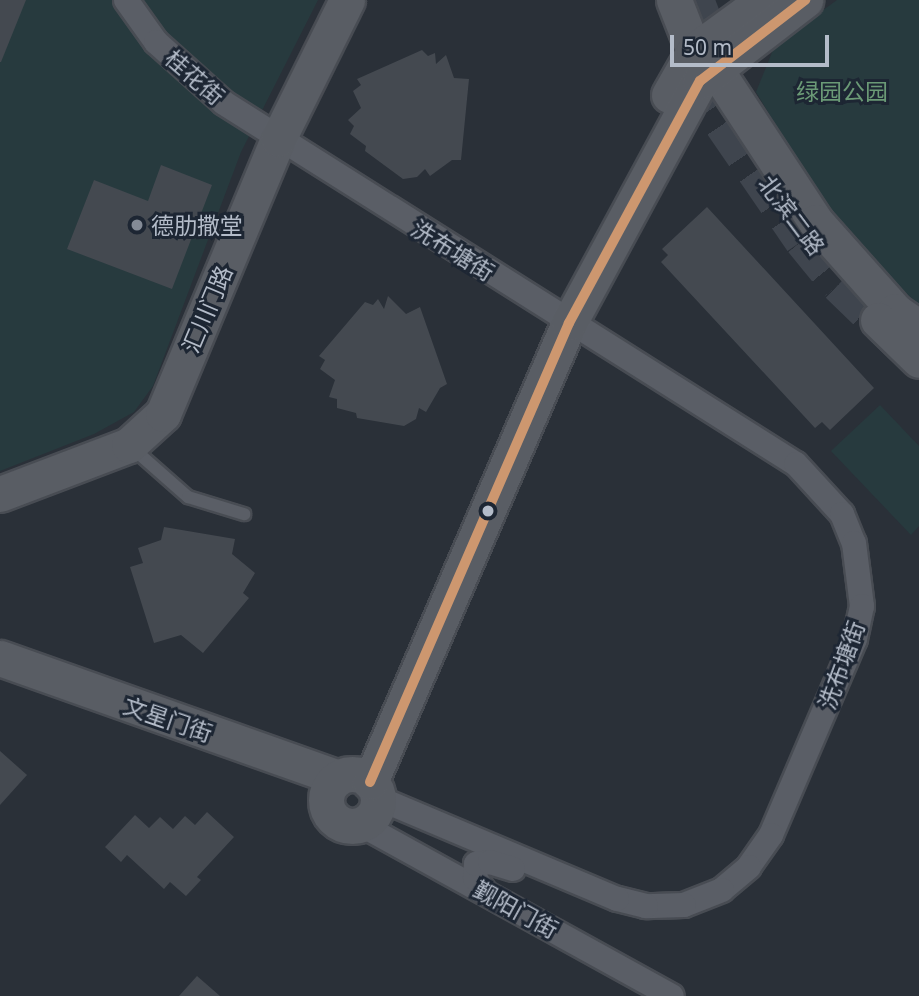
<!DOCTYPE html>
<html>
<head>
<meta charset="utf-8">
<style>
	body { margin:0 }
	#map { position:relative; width:919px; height:996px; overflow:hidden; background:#2a3038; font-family:"Noto Sans","Noto Sans SC",sans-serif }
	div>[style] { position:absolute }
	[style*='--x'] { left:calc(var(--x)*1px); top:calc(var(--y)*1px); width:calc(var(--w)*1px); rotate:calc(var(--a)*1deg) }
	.green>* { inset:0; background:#273a3e }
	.building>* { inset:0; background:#444950 }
	.primary-tunnel>* { height:38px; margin-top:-19px; transform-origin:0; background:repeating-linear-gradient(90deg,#3f454e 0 38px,transparent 0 57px) }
	.roads { filter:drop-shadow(2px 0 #484c53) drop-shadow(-2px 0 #484c53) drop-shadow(0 2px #484c53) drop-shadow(0 -2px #484c53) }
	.lane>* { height:12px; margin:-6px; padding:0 6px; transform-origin:6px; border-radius:6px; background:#5a5e66 }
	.street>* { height:24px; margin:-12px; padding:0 12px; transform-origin:12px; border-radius:12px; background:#5a5e66 }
	.secondary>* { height:35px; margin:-17.5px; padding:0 17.5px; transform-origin:17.5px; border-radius:17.5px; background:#595d64 }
	.secondary>.ring { margin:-17.5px; padding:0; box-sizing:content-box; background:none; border:35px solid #595d64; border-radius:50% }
	.bus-1>* { height:10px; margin:-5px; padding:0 5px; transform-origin:5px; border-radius:5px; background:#cd976f }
	.dots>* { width:19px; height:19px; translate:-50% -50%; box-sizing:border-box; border:4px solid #1d2633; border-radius:50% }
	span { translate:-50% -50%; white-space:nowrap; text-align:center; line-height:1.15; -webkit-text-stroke:6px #1d2633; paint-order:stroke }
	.street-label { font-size:23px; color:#b4bcc9 }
	.park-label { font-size:23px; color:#6b9a76 }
	.poi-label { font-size:23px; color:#b4bcc9 }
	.left { translate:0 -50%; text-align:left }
	.scale { position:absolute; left:670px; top:35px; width:159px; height:32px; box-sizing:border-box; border:4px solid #b4bcc9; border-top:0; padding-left:9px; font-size:21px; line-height:24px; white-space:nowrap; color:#b4bcc9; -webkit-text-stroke:5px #1d2633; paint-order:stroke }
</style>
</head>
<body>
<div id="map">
	<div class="green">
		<div style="clip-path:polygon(0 0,318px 0,241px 152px,153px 386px,134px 412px,94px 434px,0 471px)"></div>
		<div style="clip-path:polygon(837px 0,919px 0,919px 305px,866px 256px,821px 200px,756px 92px,775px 45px)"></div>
		<div style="clip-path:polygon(880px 405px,919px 446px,919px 526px,911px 535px,831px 451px)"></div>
	</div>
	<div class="building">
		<div style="clip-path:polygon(0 0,26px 0,1px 62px,0 62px)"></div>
		<div style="clip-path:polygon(422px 50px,428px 56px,435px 53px,436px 64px,446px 55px,454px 78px,469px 79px,461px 160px,452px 160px,430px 176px,425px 169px,417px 177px,403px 179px,365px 151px,366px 146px,350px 134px,354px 126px,348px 120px,361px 108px,353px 91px,361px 85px,357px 79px)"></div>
		<div style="clip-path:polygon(161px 165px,212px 185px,172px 289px,67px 249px,94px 180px,148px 201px)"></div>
		<div style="clip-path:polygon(707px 207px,874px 388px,830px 430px,822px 422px,815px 428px,661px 262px,668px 255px,662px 249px)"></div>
		<div style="clip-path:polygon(388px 296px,406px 314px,420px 307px,447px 384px,440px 388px,426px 412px,419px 408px,416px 419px,404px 426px,357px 418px,356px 413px,337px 408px,337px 399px,329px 397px,335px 380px,320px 369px,325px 360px,319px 356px,365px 302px,373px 305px,378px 299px,384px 309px)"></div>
		<div style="clip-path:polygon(164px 527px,235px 539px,232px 554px,255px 573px,243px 593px,249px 598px,203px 653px,181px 635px,154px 643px,130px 567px,143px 563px,138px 548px,161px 540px)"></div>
		<div style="clip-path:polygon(0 751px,27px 775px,0 805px)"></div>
		<div style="clip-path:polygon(207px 812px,234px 837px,197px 877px,201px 880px,186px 896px,170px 882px,164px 889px,127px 855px,121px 862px,105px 847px,135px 815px,149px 828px,160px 817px,173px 829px,185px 816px,195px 825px)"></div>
		<div style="clip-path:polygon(197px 976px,220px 996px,179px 996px)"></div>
	</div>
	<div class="primary-tunnel">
		<div style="--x:695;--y:0;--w:75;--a:68.9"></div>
		<div style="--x:685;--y:59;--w:19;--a:72"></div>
		<div style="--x:691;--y:77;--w:198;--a:55.5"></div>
		<div style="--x:803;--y:240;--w:57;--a:50.7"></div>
		<div style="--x:839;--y:284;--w:89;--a:44.1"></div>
	</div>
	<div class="roads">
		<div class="lane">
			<div style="--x:129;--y:445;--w:79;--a:41.4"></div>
			<div style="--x:188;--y:497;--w:59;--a:16.9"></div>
		</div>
		<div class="street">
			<div style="--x:126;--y:0;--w:52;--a:54.5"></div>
			<div style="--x:156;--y:42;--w:91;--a:41.9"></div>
			<div style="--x:224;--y:103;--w:676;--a:32.26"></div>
			<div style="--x:796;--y:464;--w:68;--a:47.4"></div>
			<div style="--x:842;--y:514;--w:31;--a:68"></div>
			<div style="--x:854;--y:543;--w:64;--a:82.8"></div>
			<div style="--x:862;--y:606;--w:34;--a:102"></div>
			<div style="--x:855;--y:639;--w:213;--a:113.2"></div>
			<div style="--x:771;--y:835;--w:39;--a:125"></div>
			<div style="--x:749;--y:867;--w:35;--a:140"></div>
			<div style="--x:722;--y:890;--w:41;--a:158.5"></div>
			<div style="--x:684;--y:905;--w:38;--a:178"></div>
			<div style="--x:646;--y:906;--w:30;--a:-166"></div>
			<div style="--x:617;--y:899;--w:259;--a:-157.1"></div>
			<div style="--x:360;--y:824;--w:356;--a:28.9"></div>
			<div style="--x:484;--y:891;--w:16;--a:-125"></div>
			<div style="--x:475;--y:878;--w:14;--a:-86"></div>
			<div style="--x:476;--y:864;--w:14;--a:-8"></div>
			<div style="--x:490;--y:862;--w:24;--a:17"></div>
		</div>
		<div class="secondary">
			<div style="--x:674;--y:0;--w:55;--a:68.6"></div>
			<div style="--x:694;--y:51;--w:26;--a:39"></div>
			<div style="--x:714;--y:67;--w:186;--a:56.7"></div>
			<div style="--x:816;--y:222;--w:119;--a:48.4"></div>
			<div style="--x:895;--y:311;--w:29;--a:35"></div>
			<div style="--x:669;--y:95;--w:51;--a:-60.4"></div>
			<div style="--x:694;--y:51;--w:87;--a:-36.1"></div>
			<div style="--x:878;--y:320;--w:57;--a:44.3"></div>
			<div style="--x:0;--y:494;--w:138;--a:-20.8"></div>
			<div style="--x:129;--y:445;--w:46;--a:-42.4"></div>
			<div style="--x:163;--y:414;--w:298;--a:-67.3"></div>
			<div style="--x:278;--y:139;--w:155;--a:-63.6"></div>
			<div style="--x:0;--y:658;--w:359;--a:19.5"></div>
			<div class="ring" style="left:326px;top:774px;width:17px;height:17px"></div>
			<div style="--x:370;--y:782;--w:500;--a:-66.56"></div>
			<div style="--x:569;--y:323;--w:275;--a:-61.6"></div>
			<div style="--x:700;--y:81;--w:133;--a:-37.6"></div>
		</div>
	</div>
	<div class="bus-1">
		<div style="--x:370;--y:782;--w:500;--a:-66.56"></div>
		<div style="--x:569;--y:323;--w:275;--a:-61.6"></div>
		<div style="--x:700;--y:81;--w:133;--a:-37.6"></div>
	</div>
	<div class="dots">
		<div style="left:137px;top:225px;background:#848b96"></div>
		<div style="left:488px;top:511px;background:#b4bcc9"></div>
	</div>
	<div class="street-label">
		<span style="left:195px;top:77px;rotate:41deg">桂花街</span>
		<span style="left:792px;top:215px;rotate:53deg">北滨二路</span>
		<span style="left:453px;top:250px;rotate:32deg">洗布塘街</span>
		<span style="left:207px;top:309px;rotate:-67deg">汇川门路</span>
		<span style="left:841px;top:665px;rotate:-70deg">洗布塘街</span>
		<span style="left:168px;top:719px;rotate:19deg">文星门街</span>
		<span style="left:516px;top:909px;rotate:29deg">觐阳门街</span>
	</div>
	<div class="park-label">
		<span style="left:842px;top:91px">绿园公园</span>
	</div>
	<div class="poi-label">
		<span class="left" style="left:151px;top:225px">德肋撒堂</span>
	</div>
	<div class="scale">50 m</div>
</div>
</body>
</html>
